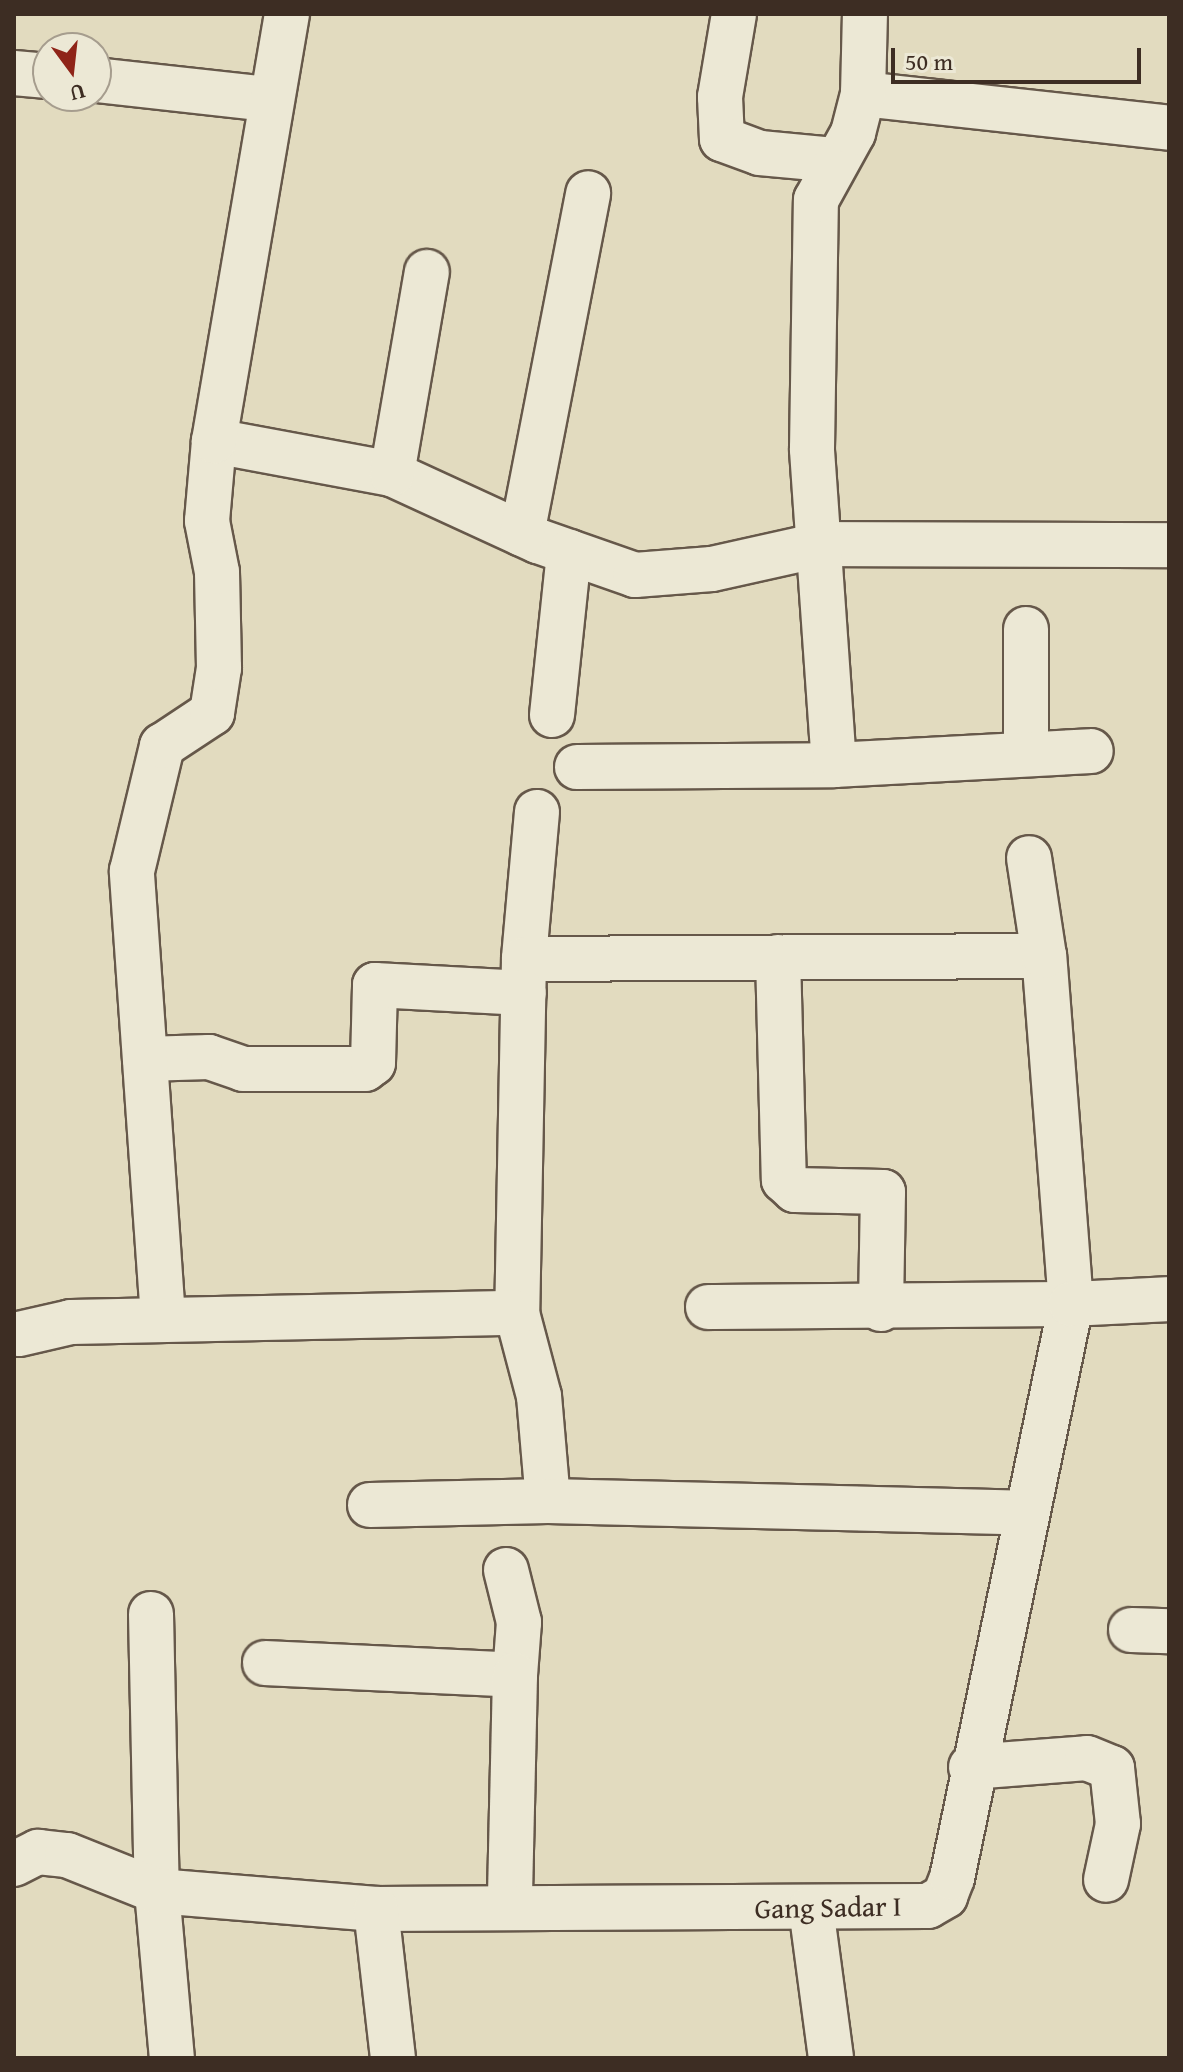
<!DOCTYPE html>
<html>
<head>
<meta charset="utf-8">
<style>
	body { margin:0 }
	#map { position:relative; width:1183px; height:2072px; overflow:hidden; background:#e2dbbf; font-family:"Gentium Book Plus",serif }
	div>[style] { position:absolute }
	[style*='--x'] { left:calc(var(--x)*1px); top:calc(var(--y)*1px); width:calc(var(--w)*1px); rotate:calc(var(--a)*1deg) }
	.roads { filter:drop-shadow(2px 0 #66584a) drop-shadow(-2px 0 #66584a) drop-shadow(0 2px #66584a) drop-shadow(0 -2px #66584a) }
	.minor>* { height:44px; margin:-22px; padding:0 22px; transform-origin:22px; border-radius:22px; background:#ece8d5 }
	span { translate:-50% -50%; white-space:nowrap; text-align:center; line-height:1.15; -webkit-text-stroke:6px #ece8d5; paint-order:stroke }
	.street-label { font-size:28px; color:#3d2d23 }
	.frame { position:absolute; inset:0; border:16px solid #3d2d23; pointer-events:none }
	.north { position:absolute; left:32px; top:32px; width:80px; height:80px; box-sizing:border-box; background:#ece8d5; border:2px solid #a69d8e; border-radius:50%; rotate:165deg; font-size:22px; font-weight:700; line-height:32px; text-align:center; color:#3d2d23 }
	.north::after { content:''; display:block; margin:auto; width:28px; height:36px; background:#8f2418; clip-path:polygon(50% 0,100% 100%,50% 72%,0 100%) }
	.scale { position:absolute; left:891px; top:48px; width:250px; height:36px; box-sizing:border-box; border:4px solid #3d2d23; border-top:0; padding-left:10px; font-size:24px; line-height:28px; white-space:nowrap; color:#3d2d23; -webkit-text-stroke:6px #ece8d5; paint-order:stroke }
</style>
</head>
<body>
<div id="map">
	<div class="roads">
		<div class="minor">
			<div style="--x:734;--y:14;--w:84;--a:99.6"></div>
			<div style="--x:720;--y:97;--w:42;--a:87.3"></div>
			<div style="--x:722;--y:139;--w:40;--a:20.2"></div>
			<div style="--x:760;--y:153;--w:74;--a:5.4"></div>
			<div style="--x:14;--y:73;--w:34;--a:5"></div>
			<div style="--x:96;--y:80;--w:174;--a:6.3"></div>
			<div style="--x:863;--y:94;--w:308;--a:6.3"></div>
			<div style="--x:214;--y:441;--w:181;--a:10.5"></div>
			<div style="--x:392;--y:474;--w:161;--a:24.7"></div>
			<div style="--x:538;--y:541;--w:103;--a:19.3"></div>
			<div style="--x:635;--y:575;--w:77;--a:-4.5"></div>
			<div style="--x:712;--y:569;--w:115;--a:-12.6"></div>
			<div style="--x:824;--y:544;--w:345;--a:0.2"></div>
			<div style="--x:392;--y:474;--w:205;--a:-80.2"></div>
			<div style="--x:522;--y:534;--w:347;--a:-79"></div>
			<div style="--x:552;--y:715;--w:164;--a:-84"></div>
			<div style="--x:1026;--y:754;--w:125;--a:-90"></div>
			<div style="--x:834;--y:765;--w:317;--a:-94"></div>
			<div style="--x:812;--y:449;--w:249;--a:-89.1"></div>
			<div style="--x:816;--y:200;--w:77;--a:-61.1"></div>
			<div style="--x:853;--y:133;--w:40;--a:-75.6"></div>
			<div style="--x:863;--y:94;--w:80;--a:-88.6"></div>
			<div style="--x:577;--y:767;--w:257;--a:-0.4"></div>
			<div style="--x:834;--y:765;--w:257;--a:-3.1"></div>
			<div style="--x:537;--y:812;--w:148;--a:95.1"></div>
			<div style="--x:524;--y:959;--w:354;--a:91.1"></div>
			<div style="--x:517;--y:1313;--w:86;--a:75.2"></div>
			<div style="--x:539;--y:1396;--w:105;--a:85.1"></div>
			<div style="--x:548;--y:1501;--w:476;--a:1.4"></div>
			<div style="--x:778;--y:957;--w:223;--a:88.5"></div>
			<div style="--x:784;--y:1180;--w:15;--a:42"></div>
			<div style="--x:795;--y:1190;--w:88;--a:1.3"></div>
			<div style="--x:883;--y:1192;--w:117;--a:91"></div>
			<div style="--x:524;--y:959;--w:520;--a:-0.33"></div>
			<div style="--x:145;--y:1059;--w:64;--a:-1.8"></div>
			<div style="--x:209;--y:1057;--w:36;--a:19"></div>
			<div style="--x:243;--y:1069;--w:122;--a:0"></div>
			<div style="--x:365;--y:1069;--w:10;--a:-37"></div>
			<div style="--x:373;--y:1063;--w:78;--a:-88.5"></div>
			<div style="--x:375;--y:985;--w:149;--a:3.1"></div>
			<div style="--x:708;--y:1307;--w:363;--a:-0.5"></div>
			<div style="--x:1071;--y:1304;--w:349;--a:-94.4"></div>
			<div style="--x:1044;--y:956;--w:99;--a:-98.7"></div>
			<div style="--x:163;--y:1318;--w:448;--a:-94"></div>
			<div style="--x:132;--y:871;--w:129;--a:-76.5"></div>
			<div style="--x:162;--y:746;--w:60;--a:-33.4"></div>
			<div style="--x:212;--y:713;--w:46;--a:-81.2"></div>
			<div style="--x:219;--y:668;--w:96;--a:-91.2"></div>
			<div style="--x:217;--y:572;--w:52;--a:-101.1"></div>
			<div style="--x:207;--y:521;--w:80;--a:-85"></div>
			<div style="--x:214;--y:441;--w:433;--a:-80.3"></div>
			<div style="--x:19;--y:1334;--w:53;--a:-13"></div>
			<div style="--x:71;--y:1322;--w:446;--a:-1.2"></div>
			<div style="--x:370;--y:1505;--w:178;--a:-1.3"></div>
			<div style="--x:506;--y:1570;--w:54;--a:76"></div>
			<div style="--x:519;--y:1622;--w:53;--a:94.3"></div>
			<div style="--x:151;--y:1614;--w:277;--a:88.8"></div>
			<div style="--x:157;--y:1891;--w:168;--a:84.9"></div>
			<div style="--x:1131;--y:1630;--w:38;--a:2"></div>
			<div style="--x:265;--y:1663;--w:250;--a:2.7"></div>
			<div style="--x:515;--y:1675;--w:229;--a:91.3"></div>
			<div style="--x:971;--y:1767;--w:116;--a:-4.4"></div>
			<div style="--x:1087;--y:1758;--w:27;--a:22"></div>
			<div style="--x:1112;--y:1768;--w:56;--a:83.9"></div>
			<div style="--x:1118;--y:1824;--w:57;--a:102.1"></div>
			<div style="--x:14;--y:1864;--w:27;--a:-27"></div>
			<div style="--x:38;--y:1852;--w:29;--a:6"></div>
			<div style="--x:67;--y:1855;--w:97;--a:21.8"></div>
			<div style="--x:157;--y:1891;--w:220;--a:4.7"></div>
			<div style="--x:376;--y:1909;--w:552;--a:-0.31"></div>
			<div style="--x:928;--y:1906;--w:20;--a:-30"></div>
			<div style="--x:945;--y:1896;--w:19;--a:-69"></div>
			<div style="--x:952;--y:1878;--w:586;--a:-78.29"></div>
			<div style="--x:1071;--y:1304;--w:98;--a:-2.9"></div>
			<div style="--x:811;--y:1908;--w:151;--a:82.4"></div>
			<div style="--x:376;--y:1909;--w:150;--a:83.5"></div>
		</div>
	</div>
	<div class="street-label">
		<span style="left:828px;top:1907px;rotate:-1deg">Gang Sadar I</span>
	</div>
	<div class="frame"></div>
	<div class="north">U</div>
	<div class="scale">50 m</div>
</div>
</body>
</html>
